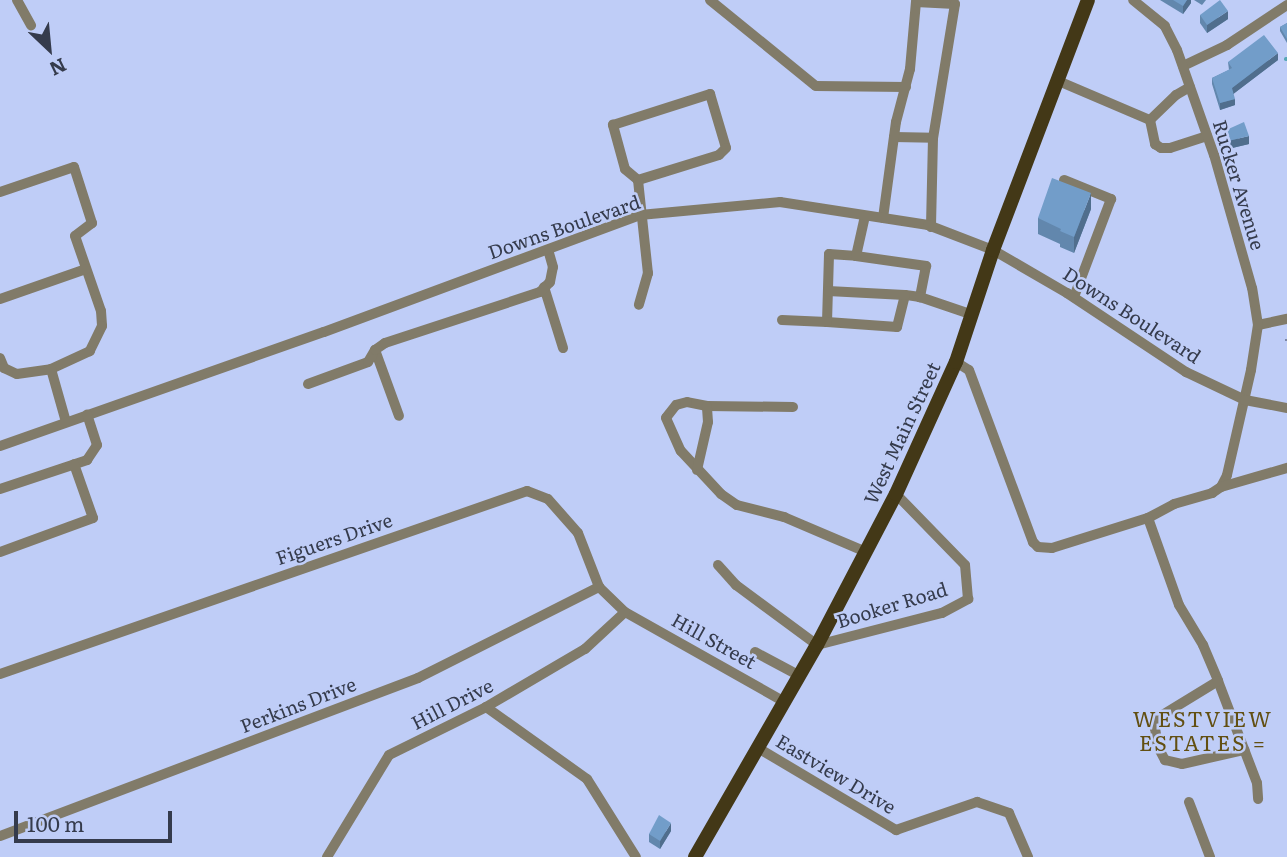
<!DOCTYPE html>
<html>
<head>
<meta charset="utf-8">
<style>
	body { margin:0 }
	#map { position:relative; width:1287px; height:857px; overflow:hidden; background:#bfcdf7; font-family:Literata,serif }
	div>[style] { position:absolute }
	[style*='--x'] { left:calc(var(--x)*1px); top:calc(var(--y)*1px); width:calc(var(--w)*1px); rotate:calc(var(--a)*1deg) }
	.stream>* { height:3.5px; margin:-1.75px; padding:0 1.75px; transform-origin:1.75px; border-radius:1.75px; background:#57a7b5 }
	.path>* { height:2px; margin-top:-1px; transform-origin:0; background:repeating-linear-gradient(90deg,#7c87a5 0 5px,transparent 0 8.5px) }
	.minor>* { height:10px; margin:-5px; padding:0 5px; transform-origin:5px; border-radius:5px; background:#817b69 }
	.major>* { height:14px; margin:-7px; padding:0 7px; transform-origin:7px; border-radius:7px; background:#433817 }
	.wall>* { inset:0; background:#6287ad }
	.shaded-wall>* { inset:0; background:#506e8d }
	.building>* { inset:0; background:#729dc9 }
	span { translate:-50% -50%; white-space:nowrap; text-align:center; line-height:1.15; -webkit-text-stroke:5px #bfcdf7; paint-order:stroke }
	.street-label { font-size:19px; color:#353b4c }
	.neighbourhood-label { font-size:21px; color:#624f12; letter-spacing:2px }
	.north { position:absolute; left:14px; top:14px; width:70px; height:70px; -webkit-text-stroke:5px #bfcdf7; paint-order:stroke; rotate:154deg; font-size:19px; font-weight:700; line-height:28px; text-align:center; color:#353b4c }
	.north::after { content:''; display:block; margin:auto; width:24px; height:32px; background:#353b4c; clip-path:polygon(50% 0,100% 100%,50% 72%,0 100%) }
	.scale { position:absolute; left:14px; top:811px; width:158px; height:32px; box-sizing:border-box; border:4px solid #353b4c; border-top:0; padding-left:9px; font-size:21px; line-height:24px; white-space:nowrap; color:#353b4c; -webkit-text-stroke:5px #bfcdf7; paint-order:stroke }
</style>
</head>
<body>
<div id="map">
	<div class="stream">
		<div style="--x:1286;--y:59;--w:1;--a:0"></div>
	</div>
	<div class="path">
		<div style="--x:1285;--y:340;--w:2;--a:0"></div>
	</div>
	<div class="minor">
		<div style="--x:17;--y:0;--w:29;--a:61"></div>
		<div style="--x:710;--y:0;--w:136;--a:39.1"></div>
		<div style="--x:816;--y:86;--w:90;--a:0.6"></div>
		<div style="--x:1183;--y:66;--w:49;--a:-25.5"></div>
		<div style="--x:1227;--y:45;--w:72;--a:-33.7"></div>
		<div style="--x:1056;--y:80;--w:102;--a:23.1"></div>
		<div style="--x:1150;--y:120;--w:36;--a:-44"></div>
		<div style="--x:1176;--y:95;--w:16;--a:-30"></div>
		<div style="--x:1150;--y:120;--w:25;--a:78"></div>
		<div style="--x:1155;--y:144;--w:7;--a:34"></div>
		<div style="--x:1161;--y:148;--w:9;--a:0"></div>
		<div style="--x:1170;--y:148;--w:39;--a:-18"></div>
		<div style="--x:894;--y:137;--w:39;--a:1"></div>
		<div style="--x:638;--y:180;--w:17;--a:-140"></div>
		<div style="--x:625;--y:169;--w:46;--a:-105.3"></div>
		<div style="--x:613;--y:125;--w:102;--a:-17.7"></div>
		<div style="--x:710;--y:94;--w:56;--a:73.5"></div>
		<div style="--x:726;--y:148;--w:10;--a:135"></div>
		<div style="--x:719;--y:155;--w:85;--a:162.8"></div>
		<div style="--x:638;--y:180;--w:94;--a:83.9"></div>
		<div style="--x:648;--y:273;--w:33;--a:106"></div>
		<div style="--x:1064;--y:180;--w:51;--a:22"></div>
		<div style="--x:1111;--y:199;--w:105;--a:110.7"></div>
		<div style="--x:0;--y:192;--w:78;--a:-18.7"></div>
		<div style="--x:74;--y:167;--w:59;--a:72.2"></div>
		<div style="--x:92;--y:223;--w:21;--a:143"></div>
		<div style="--x:75;--y:236;--w:79;--a:70.9"></div>
		<div style="--x:101;--y:311;--w:15;--a:86"></div>
		<div style="--x:102;--y:326;--w:28;--a:116"></div>
		<div style="--x:90;--y:351;--w:43;--a:155.2"></div>
		<div style="--x:883;--y:218;--w:97;--a:-82.3"></div>
		<div style="--x:896;--y:122;--w:55;--a:-75.2"></div>
		<div style="--x:910;--y:69;--w:67;--a:-84.9"></div>
		<div style="--x:916;--y:2;--w:39;--a:3"></div>
		<div style="--x:955;--y:4;--w:136;--a:99.3"></div>
		<div style="--x:933;--y:138;--w:89;--a:91.3"></div>
		<div style="--x:856;--y:256;--w:71;--a:8.1"></div>
		<div style="--x:926;--y:266;--w:32;--a:101"></div>
		<div style="--x:920;--y:297;--w:15;--a:-172"></div>
		<div style="--x:905;--y:295;--w:33;--a:104"></div>
		<div style="--x:897;--y:327;--w:70;--a:-175.9"></div>
		<div style="--x:827;--y:322;--w:68;--a:-88.3"></div>
		<div style="--x:829;--y:254;--w:27;--a:4"></div>
		<div style="--x:856;--y:256;--w:41;--a:-77.3"></div>
		<div style="--x:544;--y:287;--w:64;--a:72.7"></div>
		<div style="--x:828;--y:291;--w:77;--a:3"></div>
		<div style="--x:920;--y:297;--w:56;--a:18.8"></div>
		<div style="--x:0;--y:299;--w:91;--a:-19.2"></div>
		<div style="--x:782;--y:320;--w:45;--a:2.5"></div>
		<div style="--x:1258;--y:325;--w:30;--a:-12"></div>
		<div style="--x:375;--y:350;--w:70;--a:70"></div>
		<div style="--x:0;--y:358;--w:11;--a:68"></div>
		<div style="--x:4;--y:368;--w:14;--a:25"></div>
		<div style="--x:17;--y:374;--w:34;--a:-8"></div>
		<div style="--x:51;--y:369;--w:55;--a:74.2"></div>
		<div style="--x:956;--y:362;--w:15;--a:32"></div>
		<div style="--x:969;--y:370;--w:184;--a:69.6"></div>
		<div style="--x:1033;--y:542;--w:7;--a:45"></div>
		<div style="--x:1038;--y:547;--w:14;--a:4"></div>
		<div style="--x:1052;--y:548;--w:101;--a:-17.4"></div>
		<div style="--x:1148;--y:518;--w:30;--a:-28"></div>
		<div style="--x:1174;--y:504;--w:40;--a:-16"></div>
		<div style="--x:1212;--y:493;--w:11;--a:-34"></div>
		<div style="--x:1221;--y:487;--w:13;--a:-63"></div>
		<div style="--x:1227;--y:475;--w:108;--a:-77.1"></div>
		<div style="--x:1251;--y:370;--w:46;--a:-81.2"></div>
		<div style="--x:1258;--y:325;--w:37;--a:-99"></div>
		<div style="--x:1252;--y:288;--w:138;--a:-105.9"></div>
		<div style="--x:1214;--y:155;--w:111;--a:-109.4"></div>
		<div style="--x:1177;--y:50;--w:27;--a:-117"></div>
		<div style="--x:1165;--y:26;--w:41;--a:-140.9"></div>
		<div style="--x:308;--y:384;--w:64;--a:-20.1"></div>
		<div style="--x:368;--y:362;--w:14;--a:-60"></div>
		<div style="--x:375;--y:350;--w:12;--a:-35"></div>
		<div style="--x:385;--y:343;--w:163;--a:-18.2"></div>
		<div style="--x:540;--y:292;--w:14;--a:-45"></div>
		<div style="--x:550;--y:282;--w:15;--a:-79"></div>
		<div style="--x:553;--y:267;--w:18;--a:-106"></div>
		<div style="--x:793;--y:407;--w:86;--a:-179.3"></div>
		<div style="--x:707;--y:406;--w:20;--a:-169"></div>
		<div style="--x:687;--y:402;--w:11;--a:165"></div>
		<div style="--x:676;--y:405;--w:16;--a:128"></div>
		<div style="--x:666;--y:418;--w:36;--a:66"></div>
		<div style="--x:681;--y:451;--w:59;--a:47.1"></div>
		<div style="--x:721;--y:494;--w:19;--a:35"></div>
		<div style="--x:737;--y:505;--w:49;--a:14.3"></div>
		<div style="--x:784;--y:517;--w:89;--a:23.1"></div>
		<div style="--x:0;--y:446;--w:343;--a:-19.4"></div>
		<div style="--x:324;--y:332;--w:337;--a:-20.3"></div>
		<div style="--x:640;--y:215;--w:141;--a:-5.3"></div>
		<div style="--x:780;--y:202;--w:150;--a:8.8"></div>
		<div style="--x:928;--y:225;--w:70;--a:21"></div>
		<div style="--x:993;--y:250;--w:86;--a:30.2"></div>
		<div style="--x:1067;--y:293;--w:143;--a:33.6"></div>
		<div style="--x:1186;--y:372;--w:65;--a:25.4"></div>
		<div style="--x:1245;--y:400;--w:43;--a:10.8"></div>
		<div style="--x:697;--y:470;--w:49;--a:-77.1"></div>
		<div style="--x:708;--y:422;--w:16;--a:-94"></div>
		<div style="--x:1221;--y:487;--w:69;--a:-16.1"></div>
		<div style="--x:0;--y:489;--w:92;--a:-18.4"></div>
		<div style="--x:87;--y:460;--w:18;--a:-56"></div>
		<div style="--x:97;--y:445;--w:32;--a:-108"></div>
		<div style="--x:1148;--y:518;--w:92;--a:70.4"></div>
		<div style="--x:1179;--y:605;--w:47;--a:59"></div>
		<div style="--x:1203;--y:645;--w:39;--a:67"></div>
		<div style="--x:1218;--y:681;--w:109;--a:69.1"></div>
		<div style="--x:1257;--y:783;--w:16;--a:86"></div>
		<div style="--x:0;--y:552;--w:99;--a:-20.1"></div>
		<div style="--x:93;--y:518;--w:57;--a:-109.4"></div>
		<div style="--x:718;--y:565;--w:27;--a:48"></div>
		<div style="--x:736;--y:585;--w:101;--a:36.5"></div>
		<div style="--x:817;--y:645;--w:129;--a:-14.4"></div>
		<div style="--x:942;--y:613;--w:30;--a:-28"></div>
		<div style="--x:968;--y:599;--w:34;--a:-95"></div>
		<div style="--x:965;--y:565;--w:99;--a:-134.2"></div>
		<div style="--x:755;--y:652;--w:51;--a:28.1"></div>
		<div style="--x:0;--y:674;--w:558;--a:-19.15"></div>
		<div style="--x:527;--y:491;--w:22;--a:21"></div>
		<div style="--x:548;--y:499;--w:45;--a:48.6"></div>
		<div style="--x:578;--y:533;--w:58;--a:68.7"></div>
		<div style="--x:599;--y:587;--w:36;--a:44"></div>
		<div style="--x:625;--y:612;--w:184;--a:29.4"></div>
		<div style="--x:1218;--y:681;--w:69;--a:148.6"></div>
		<div style="--x:1159;--y:717;--w:12;--a:110"></div>
		<div style="--x:1155;--y:728;--w:19;--a:81"></div>
		<div style="--x:1158;--y:747;--w:15;--a:62"></div>
		<div style="--x:1165;--y:760;--w:17;--a:13"></div>
		<div style="--x:1182;--y:764;--w:64;--a:-12.7"></div>
		<div style="--x:486;--y:707;--w:124;--a:35.5"></div>
		<div style="--x:587;--y:779;--w:92;--a:57.9"></div>
		<div style="--x:758;--y:748;--w:161;--a:30.7"></div>
		<div style="--x:896;--y:830;--w:86;--a:-19.1"></div>
		<div style="--x:977;--y:802;--w:34;--a:19"></div>
		<div style="--x:1009;--y:813;--w:48;--a:66.6"></div>
		<div style="--x:1189;--y:802;--w:59;--a:69.1"></div>
		<div style="--x:0;--y:836;--w:447;--a:-20.7"></div>
		<div style="--x:418;--y:678;--w:203;--a:-26.7"></div>
		<div style="--x:327;--y:857;--w:119;--a:-58.7"></div>
		<div style="--x:389;--y:755;--w:108;--a:-26.3"></div>
		<div style="--x:486;--y:707;--w:115;--a:-30.4"></div>
		<div style="--x:585;--y:649;--w:54;--a:-42.8"></div>
	</div>
	<div class="major">
		<div style="--x:695;--y:857;--w:245;--a:-60.1"></div>
		<div style="--x:817;--y:645;--w:170;--a:-62.4"></div>
		<div style="--x:896;--y:494;--w:145;--a:-65.6"></div>
		<div style="--x:956;--y:362;--w:118;--a:-71.7"></div>
		<div style="--x:993;--y:250;--w:267;--a:-69.2"></div>
	</div>
	<div class="wall">
		<div style="clip-path:polygon(1160px 0,1191px 0,1191px 3px,1183px 14px)"></div>
		<div style="clip-path:polygon(1194px 0,1206px 0,1202px 5px)"></div>
		<div style="clip-path:polygon(1200px 15px,1228px 19px,1207px 33px,1200px 23px)"></div>
		<div style="clip-path:polygon(1287px 23px,1287px 43px,1280px 31px,1280px 27px)"></div>
		<div style="clip-path:polygon(1278px 60px,1233px 94px,1235px 105px,1220px 110px,1212px 84px,1212px 78px,1229px 70px,1228px 62px)"></div>
		<div style="clip-path:polygon(1224px 131px,1249px 144px,1228px 149px,1224px 139px)"></div>
		<div style="clip-path:polygon(1091px 209px,1074px 253px,1060px 247px,1060px 244px,1038px 234px,1038px 218px)"></div>
		<div style="clip-path:polygon(671px 831px,660px 849px,649px 842px,649px 834px)"></div>
	</div>
	<div class="shaded-wall">
		<div style="clip-path:polygon(1187px 0,1191px 0,1191px 3px,1183px 14px,1183px 6px)"></div>
		<div style="clip-path:polygon(1228px 11px,1228px 19px,1207px 33px,1207px 25px)"></div>
		<div style="clip-path:polygon(1278px 53px,1278px 60px,1232px 95px,1232px 88px)"></div>
		<div style="clip-path:polygon(1235px 99px,1235px 105px,1220px 110px,1220px 103px)"></div>
		<div style="clip-path:polygon(1249px 136px,1249px 144px,1228px 149px,1228px 141px)"></div>
		<div style="clip-path:polygon(1091px 193px,1091px 209px,1074px 253px,1074px 237px)"></div>
		<div style="clip-path:polygon(671px 823px,671px 831px,660px 849px,660px 841px)"></div>
	</div>
	<div class="building">
		<div style="clip-path:polygon(1173px 0,1187px 0,1183px 6px)"></div>
		<div style="clip-path:polygon(1220px 0,1228px 11px,1207px 25px,1200px 15px)"></div>
		<div style="clip-path:polygon(1287px 23px,1287px 39px,1280px 27px)"></div>
		<div style="clip-path:polygon(1264px 35px,1278px 53px,1232px 88px,1235px 99px,1220px 103px,1212px 78px,1232px 68px,1228px 62px)"></div>
		<div style="clip-path:polygon(1244px 122px,1249px 136px,1228px 141px,1224px 131px)"></div>
		<div style="clip-path:polygon(1052px 178px,1091px 193px,1074px 237px,1060px 231px,1061px 229px,1038px 218px)"></div>
		<div style="clip-path:polygon(659px 815px,671px 823px,660px 841px,649px 834px)"></div>
	</div>
	<div class="street-label">
		<span style="left:1239px;top:185px;rotate:73deg">Rucker Avenue</span>
		<span style="left:564px;top:227px;rotate:-19deg">Downs Boulevard</span>
		<span style="left:1132px;top:315px;rotate:33deg">Downs Boulevard</span>
		<span style="left:902px;top:433px;rotate:-65deg">West Main Street</span>
		<span style="left:334px;top:539px;rotate:-19deg">Figuers Drive</span>
		<span style="left:892px;top:605px;rotate:-17deg">Booker Road</span>
		<span style="left:714px;top:641px;rotate:29deg">Hill Street</span>
		<span style="left:452px;top:704px;rotate:-27deg">Hill Drive</span>
		<span style="left:298px;top:705px;rotate:-21deg">Perkins Drive</span>
		<span style="left:836px;top:774px;rotate:31deg">Eastview Drive</span>
	</div>
	<div class="neighbourhood-label">
		<span style="left:1203px;top:730px">WESTVIEW<br>ESTATES =</span>
	</div>
	<div class="north">N</div>
	<div class="scale">100 m</div>
</div>
</body>
</html>
